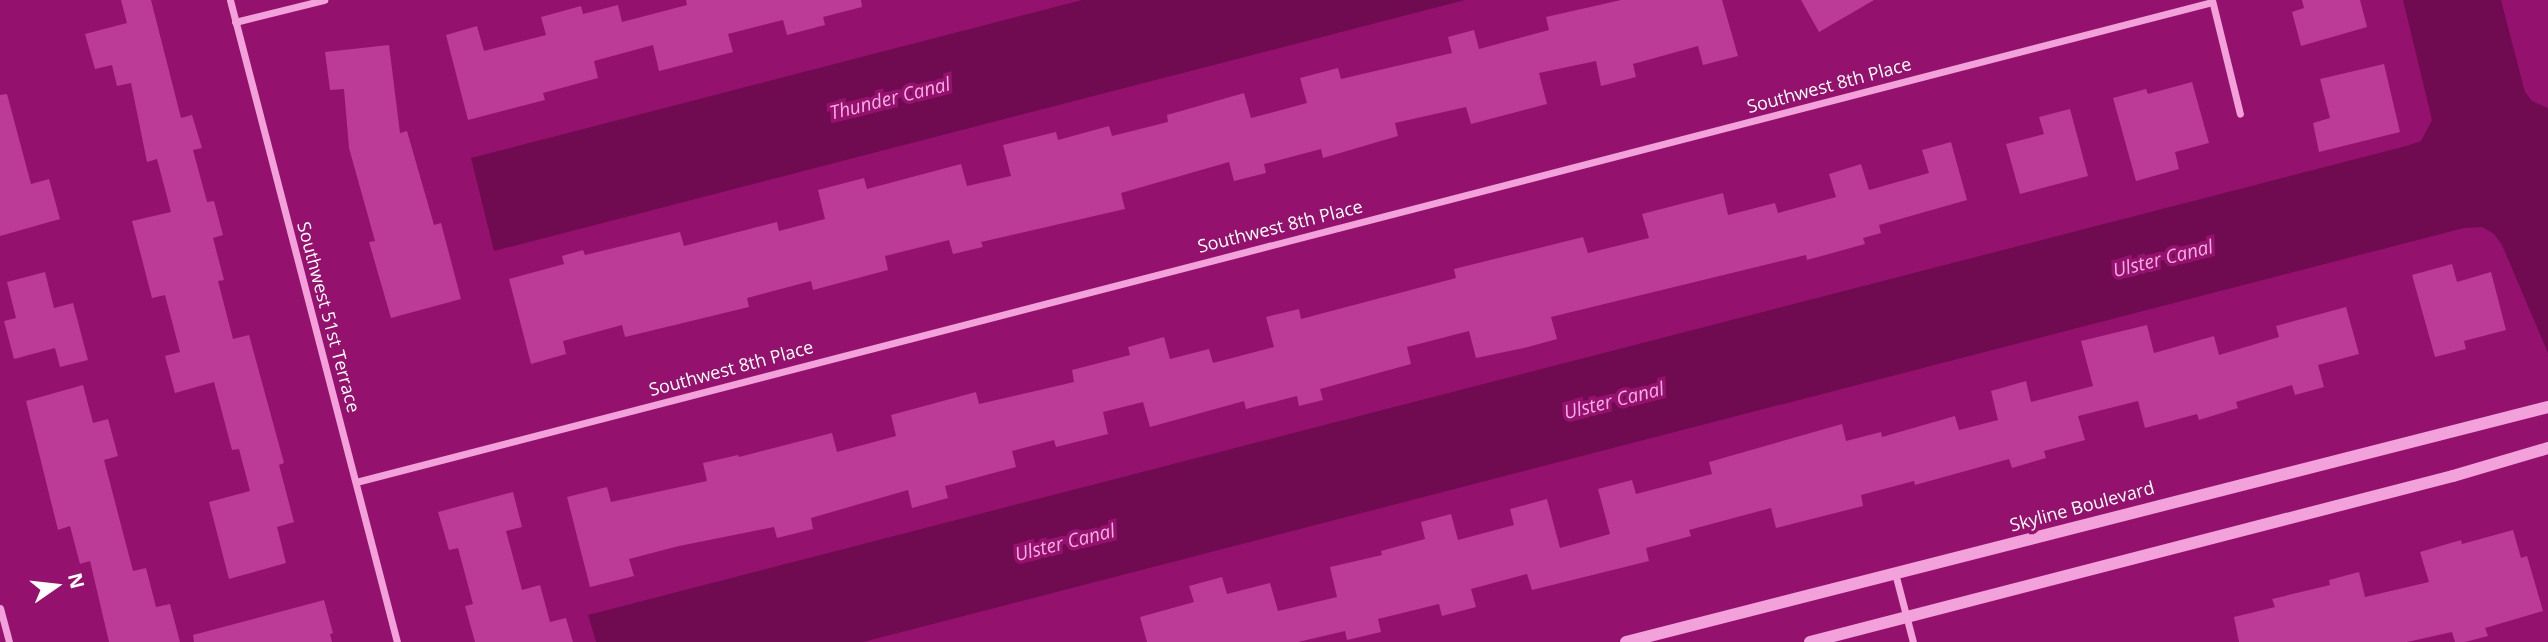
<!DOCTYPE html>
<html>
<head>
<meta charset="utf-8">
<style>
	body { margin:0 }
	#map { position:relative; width:2548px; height:642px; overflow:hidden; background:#94126d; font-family:"Open Sans",sans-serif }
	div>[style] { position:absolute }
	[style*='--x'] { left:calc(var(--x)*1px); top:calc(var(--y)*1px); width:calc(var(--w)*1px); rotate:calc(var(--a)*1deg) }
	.water>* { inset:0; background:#700b51 }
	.building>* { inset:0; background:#bc3b96 }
	.minor>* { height:7px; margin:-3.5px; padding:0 3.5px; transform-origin:3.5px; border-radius:3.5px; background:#f2a1db }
	.tertiary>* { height:12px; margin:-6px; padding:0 6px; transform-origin:6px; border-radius:6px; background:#f2a1db }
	span { translate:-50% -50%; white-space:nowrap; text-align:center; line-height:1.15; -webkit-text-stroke:7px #94126d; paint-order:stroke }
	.street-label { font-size:18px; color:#fff }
	.water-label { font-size:19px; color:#f9ade4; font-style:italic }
	.north { position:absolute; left:21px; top:551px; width:70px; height:70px; -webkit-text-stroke:5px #94126d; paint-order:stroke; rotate:76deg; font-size:19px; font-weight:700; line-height:28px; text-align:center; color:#fff }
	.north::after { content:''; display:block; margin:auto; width:24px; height:32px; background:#fff; clip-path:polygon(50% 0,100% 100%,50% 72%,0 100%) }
</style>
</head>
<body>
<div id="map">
	<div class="water">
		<div style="clip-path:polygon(1082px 0,1465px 0,494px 251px,471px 158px)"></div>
		<div style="clip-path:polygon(2403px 0,2501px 0,2525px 92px,2532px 101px,2548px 108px,2548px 353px,2502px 245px,2494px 234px,2482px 227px,2464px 228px,863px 642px,596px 642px,588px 615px,2406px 146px,2421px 141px,2432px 120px)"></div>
	</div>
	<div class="building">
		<div style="clip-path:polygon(121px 0,151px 0,181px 118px,192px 115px,202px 148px,193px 150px,207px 202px,214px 201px,223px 235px,213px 238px,224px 280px,218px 281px,233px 339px,249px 335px,284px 463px,279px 465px,294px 522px,277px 527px,286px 563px,229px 579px,209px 502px,250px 491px,239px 449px,232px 450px,214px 382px,175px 393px,165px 356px,180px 352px,165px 295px,152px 298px,132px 221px,171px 212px,157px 159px,147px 162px,131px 83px,117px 86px,112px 65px,95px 69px,85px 34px,127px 23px)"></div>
		<div style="clip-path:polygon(686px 0,861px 0,862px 7px,823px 17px,825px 25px,787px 35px,783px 20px,728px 34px,733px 52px,659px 71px,653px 45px,594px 61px,598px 78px,543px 93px,545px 100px,468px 120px,446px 35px,477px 26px,484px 51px,546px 35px,541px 17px,581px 6px,583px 14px,618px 5px,622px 22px,687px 5px)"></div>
		<div style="clip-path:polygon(1621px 0,1722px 0,1738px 56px,1703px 65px,1698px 46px,1633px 64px,1636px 77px,1601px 86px,1596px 61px,1539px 73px,1547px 104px,1471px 124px,1466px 107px,1395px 123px,1398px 136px,1323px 158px,1321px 149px,1264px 164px,1266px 173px,1234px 181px,1229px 162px,1121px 193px,1125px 209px,981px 242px,983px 247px,953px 254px,949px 240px,885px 256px,888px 270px,813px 290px,811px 281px,747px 298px,749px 307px,625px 337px,622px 325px,563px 341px,566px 354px,531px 364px,509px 279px,564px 264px,562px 256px,583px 250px,585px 255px,680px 232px,684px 246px,777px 222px,779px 231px,825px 219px,818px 190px,864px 178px,867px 189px,961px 164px,967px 186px,1011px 176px,1003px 145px,1056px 132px,1058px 140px,1109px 126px,1112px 136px,1168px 122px,1167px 115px,1244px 93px,1251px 118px,1307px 103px,1300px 78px,1338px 68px,1341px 79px,1452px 53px,1448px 37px,1474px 30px,1479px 49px,1549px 30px,1546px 17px)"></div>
		<div style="clip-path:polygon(1801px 0,1874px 0,1819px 32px)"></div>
		<div style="clip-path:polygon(2302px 0,2360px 0,2367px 27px,2301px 46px,2292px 12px,2304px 8px)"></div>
		<div style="clip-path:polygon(389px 45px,400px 133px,407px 131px,434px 225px,441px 223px,461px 299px,391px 318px,369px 242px,375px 241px,349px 148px,344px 89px,330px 90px,325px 52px)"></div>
		<div style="clip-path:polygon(2384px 64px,2400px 132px,2319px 152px,2313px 123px,2330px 118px,2320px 79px)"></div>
		<div style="clip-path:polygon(2192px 82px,2209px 143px,2175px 152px,2179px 169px,2136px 181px,2113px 98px,2146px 89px,2148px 94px)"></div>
		<div style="clip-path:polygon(7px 94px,31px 184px,49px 179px,60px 219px,0 236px,0 95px)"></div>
		<div style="clip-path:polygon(2070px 109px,2088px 176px,2020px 194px,2006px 144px,2044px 134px,2039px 117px)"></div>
		<div style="clip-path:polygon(1951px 142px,1967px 200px,1879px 225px,1881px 233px,1863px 238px,1865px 244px,1807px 260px,1806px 255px,1551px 317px,1557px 339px,1528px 347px,1476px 358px,1469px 331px,1407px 347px,1411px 364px,1320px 389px,1323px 400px,1299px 406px,1297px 396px,1246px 409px,1244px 401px,1150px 427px,1143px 402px,1103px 412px,1108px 434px,1056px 447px,1054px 440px,1012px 451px,1016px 467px,945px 486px,948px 498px,912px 508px,908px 490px,811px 518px,813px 529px,777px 538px,774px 527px,679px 546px,629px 559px,634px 576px,590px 587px,567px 497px,607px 487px,611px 502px,707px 481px,703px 463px,738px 455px,739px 457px,832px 433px,837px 452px,896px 436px,891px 415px,976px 392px,979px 404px,1074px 382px,1072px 370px,1130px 355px,1128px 347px,1164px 337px,1170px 359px,1209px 349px,1213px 363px,1274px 347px,1266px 317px,1299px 309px,1301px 319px,1456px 278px,1454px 269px,1583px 237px,1588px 253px,1649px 238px,1642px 214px,1723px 193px,1728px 215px,1775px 203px,1778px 213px,1836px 197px,1829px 174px,1861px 164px,1869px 190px,1929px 173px,1922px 150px)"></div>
		<div style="clip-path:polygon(2452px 264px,2457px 282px,2491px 272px,2506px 330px,2464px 341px,2466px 349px,2435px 357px,2412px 275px)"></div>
		<div style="clip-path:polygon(45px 272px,54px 308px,73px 303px,88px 360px,60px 367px,55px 348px,14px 359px,4px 321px,16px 318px,7px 282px)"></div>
		<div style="clip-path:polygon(2346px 307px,2359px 354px,2318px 365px,2324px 387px,2295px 395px,2292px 385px,2236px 402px,2238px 408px,2199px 420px,2197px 414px,2145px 428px,2138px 401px,2078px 416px,2085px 440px,2044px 451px,2046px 458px,2012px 468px,2009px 459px,1915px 485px,1914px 481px,1861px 495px,1863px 506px,1776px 528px,1771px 508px,1689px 530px,1691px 536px,1646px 548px,1649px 561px,1532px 590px,1527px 574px,1471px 589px,1476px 607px,1442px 616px,1439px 604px,1378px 619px,1381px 632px,1347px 640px,1345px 631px,1298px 642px,1147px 642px,1140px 617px,1194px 602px,1189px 586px,1222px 577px,1227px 594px,1270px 583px,1278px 611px,1337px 597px,1330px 567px,1382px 555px,1381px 551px,1425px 539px,1421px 522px,1451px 514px,1458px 540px,1514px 525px,1510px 509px,1547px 499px,1560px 548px,1610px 534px,1598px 489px,1632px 480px,1636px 494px,1712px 474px,1709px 462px,1842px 424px,1846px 441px,1881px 432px,1882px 437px,1955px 416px,1959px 430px,1998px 420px,1991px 391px,2026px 381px,2031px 402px,2093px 386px,2081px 341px,2147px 325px,2154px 353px,2214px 336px,2219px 355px,2279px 337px,2276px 326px)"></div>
		<div style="clip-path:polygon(83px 385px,93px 423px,108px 419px,118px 456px,104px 460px,133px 571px,146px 568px,156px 607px,170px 604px,180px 642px,109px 642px,90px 561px,80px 564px,70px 526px,58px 530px,26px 401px)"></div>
		<div style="clip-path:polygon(513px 492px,522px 527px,506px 531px,522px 590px,540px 585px,550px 622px,566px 618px,573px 642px,475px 642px,465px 606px,473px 604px,458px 548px,449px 550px,438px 512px)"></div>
		<div style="clip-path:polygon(2513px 530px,2521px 558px,2527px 556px,2543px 611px,2485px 628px,2488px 636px,2465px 642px,2455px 642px,2452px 632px,2407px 642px,2239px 642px,2234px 617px,2275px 607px,2272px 599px,2330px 585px,2329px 580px,2359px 572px,2365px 597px,2429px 582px,2420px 552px,2461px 540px,2462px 544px)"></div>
		<div style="clip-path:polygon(324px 600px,333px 633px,330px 634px,332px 642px,194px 642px,193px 635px)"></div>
	</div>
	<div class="minor">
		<div style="--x:230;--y:0;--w:663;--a:75.42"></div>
		<div style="--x:2212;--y:0;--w:117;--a:76.2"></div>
		<div style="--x:235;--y:22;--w:92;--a:-13.9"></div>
		<div style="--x:356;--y:482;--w:1917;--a:-14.5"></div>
		<div style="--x:1895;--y:573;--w:71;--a:75.4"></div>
		<div style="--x:0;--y:608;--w:35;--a:75"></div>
	</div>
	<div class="tertiary">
		<div style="--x:1626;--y:642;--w:951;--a:-14.3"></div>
		<div style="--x:1810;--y:642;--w:664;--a:-14.48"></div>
		<div style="--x:2453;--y:476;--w:99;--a:-16.4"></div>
	</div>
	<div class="street-label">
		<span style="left:1829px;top:85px;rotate:-15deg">Southwest 8th Place</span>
		<span style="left:1280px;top:226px;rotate:-14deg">Southwest 8th Place</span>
		<span style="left:329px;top:317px;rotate:75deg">Southwest 51st Terrace</span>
		<span style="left:731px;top:368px;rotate:-15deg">Southwest 8th Place</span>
		<span style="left:2082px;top:506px;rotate:-15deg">Skyline Boulevard</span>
	</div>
	<div class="water-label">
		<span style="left:890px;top:99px;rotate:-14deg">Thunder Canal</span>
		<span style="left:2163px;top:259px;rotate:-14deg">Ulster Canal</span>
		<span style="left:1614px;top:401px;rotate:-14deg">Ulster Canal</span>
		<span style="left:1065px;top:543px;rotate:-14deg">Ulster Canal</span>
	</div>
	<div class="north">N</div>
</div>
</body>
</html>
